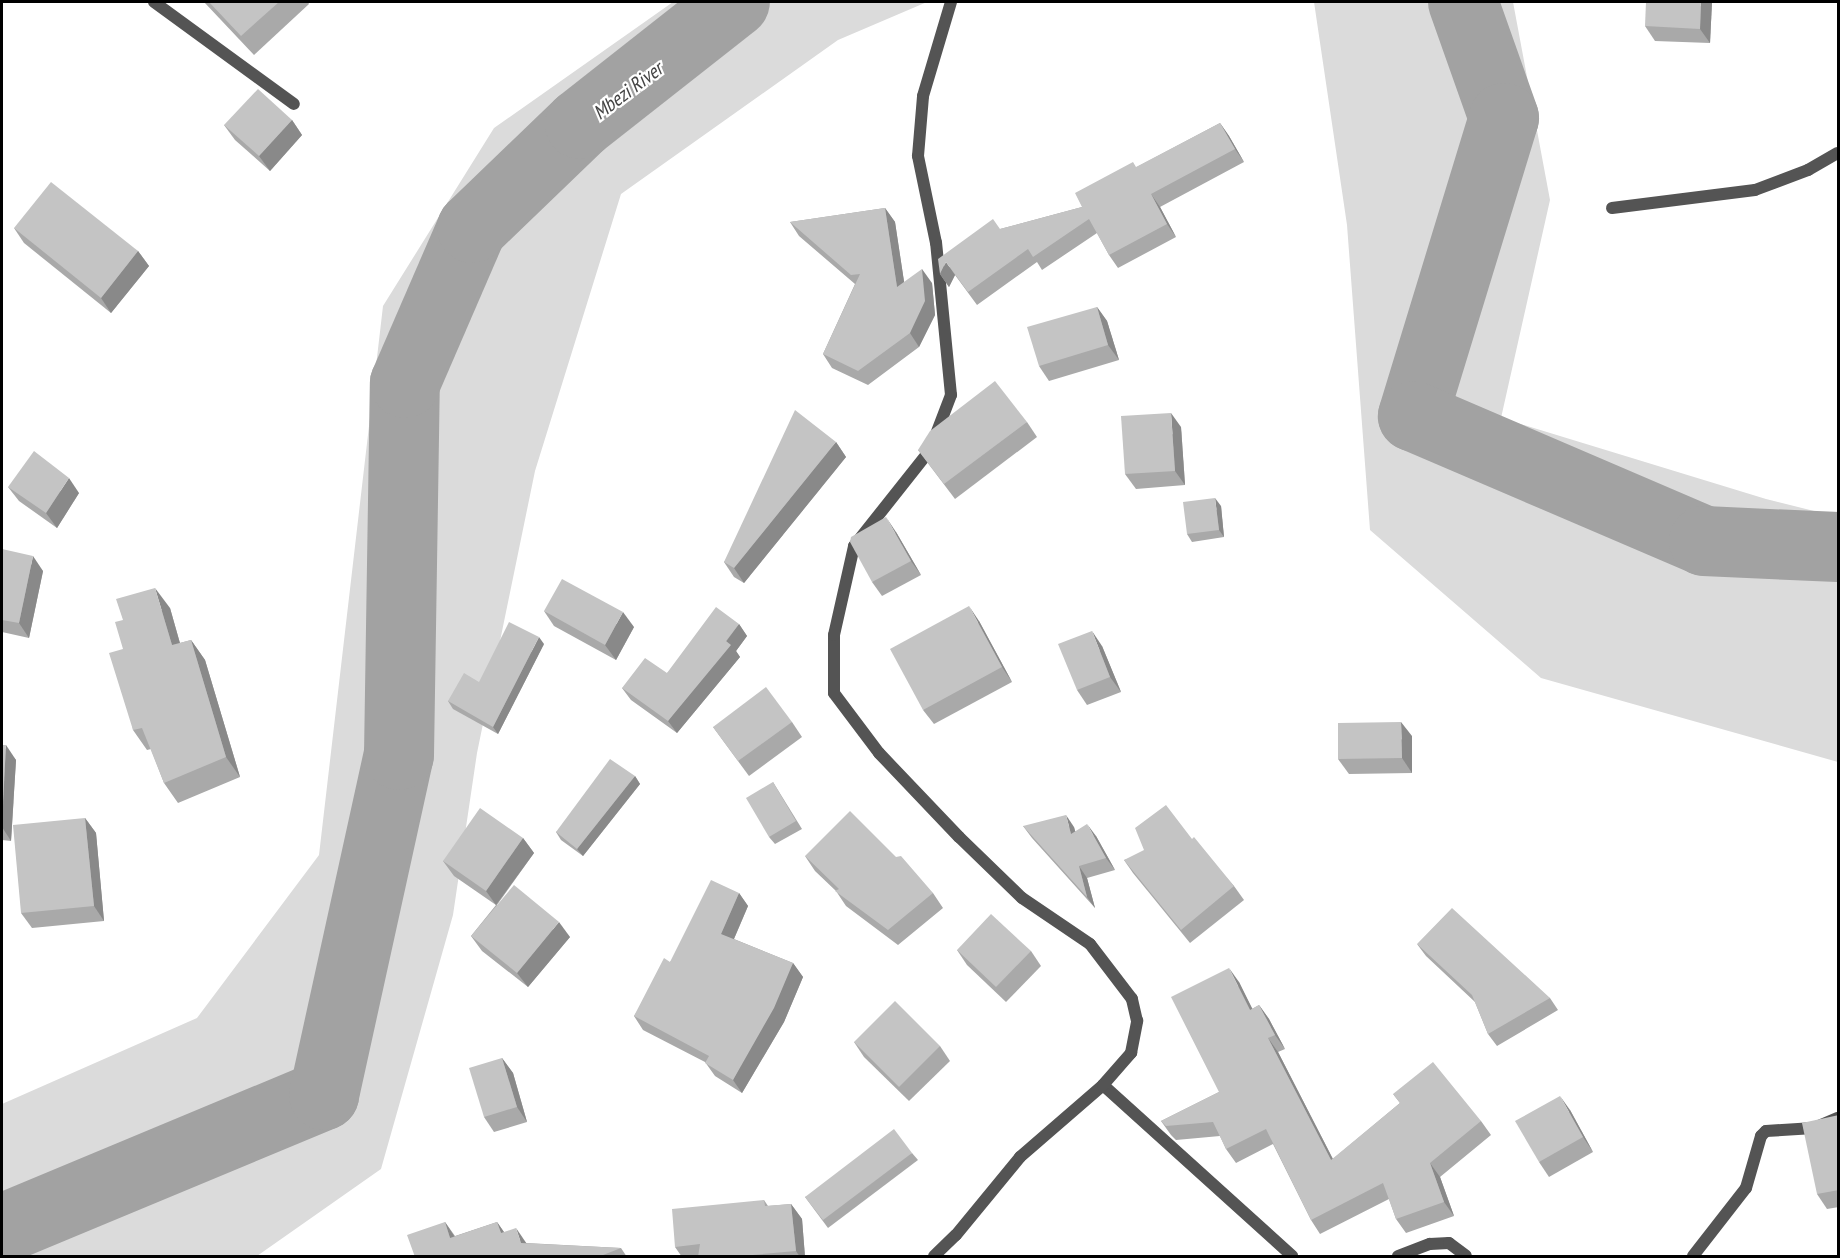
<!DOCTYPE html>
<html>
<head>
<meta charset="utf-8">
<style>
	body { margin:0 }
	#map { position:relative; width:1840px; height:1258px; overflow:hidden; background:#fff; font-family:"PT Sans Narrow",sans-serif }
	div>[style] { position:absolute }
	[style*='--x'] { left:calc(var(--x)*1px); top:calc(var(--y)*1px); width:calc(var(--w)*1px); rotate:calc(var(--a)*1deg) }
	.green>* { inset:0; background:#dbdbdb }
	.river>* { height:70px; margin:-35px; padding:0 35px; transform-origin:35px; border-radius:35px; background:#a2a2a2 }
	.street>* { height:12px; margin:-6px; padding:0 6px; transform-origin:6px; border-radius:6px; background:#545454 }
	.wall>* { inset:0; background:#a9a9a9 }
	.shaded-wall>* { inset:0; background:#898989 }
	.building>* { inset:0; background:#c4c4c4 }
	span { translate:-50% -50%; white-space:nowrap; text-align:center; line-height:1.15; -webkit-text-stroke:4.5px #fff; paint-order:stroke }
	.water-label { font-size:20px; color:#434343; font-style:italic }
	.frame { position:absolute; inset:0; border:3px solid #000; pointer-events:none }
</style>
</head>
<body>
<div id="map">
	<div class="green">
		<div style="clip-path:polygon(673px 2px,927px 2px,838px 40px,621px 194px,535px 471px,477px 753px,453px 915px,381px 1169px,257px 1256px,2px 1256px,2px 1104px,197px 1018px,319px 855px,383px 306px,494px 128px)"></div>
		<div style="clip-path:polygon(1314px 2px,1513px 2px,1550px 200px,1501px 418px,1766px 499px,1838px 517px,1838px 762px,1541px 678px,1370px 530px,1347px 225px)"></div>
	</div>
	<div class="river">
		<div style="--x:1463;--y:2;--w:123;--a:70.5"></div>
		<div style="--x:1504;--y:118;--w:312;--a:107"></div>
		<div style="--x:1413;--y:416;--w:317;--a:23.2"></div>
		<div style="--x:1704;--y:541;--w:134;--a:2.6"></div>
		<div style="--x:2;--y:1229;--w:349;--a:-22.6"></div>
		<div style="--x:324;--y:1095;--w:348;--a:-77.6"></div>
		<div style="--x:399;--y:755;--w:372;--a:-89.1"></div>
		<div style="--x:405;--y:383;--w:169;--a:-66.6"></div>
		<div style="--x:472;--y:228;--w:150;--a:-43.9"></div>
		<div style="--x:580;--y:124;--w:197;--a:-38.2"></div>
	</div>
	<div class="street">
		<div style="--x:154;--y:2;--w:173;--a:36.1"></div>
		<div style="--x:1612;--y:208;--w:144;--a:-7.2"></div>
		<div style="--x:1755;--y:190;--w:57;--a:-20.7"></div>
		<div style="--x:1808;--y:170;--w:34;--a:-30"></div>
		<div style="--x:1103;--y:1085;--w:255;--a:42.1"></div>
		<div style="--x:934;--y:1256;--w:30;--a:-44"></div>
		<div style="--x:956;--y:1235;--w:101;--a:-50.6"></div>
		<div style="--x:1020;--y:1157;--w:110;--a:-40.9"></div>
		<div style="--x:1103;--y:1085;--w:43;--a:-48.8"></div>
		<div style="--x:1131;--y:1053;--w:33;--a:-79"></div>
		<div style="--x:1137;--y:1021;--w:23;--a:-103"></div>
		<div style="--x:1132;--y:999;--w:69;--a:-127.4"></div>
		<div style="--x:1090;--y:944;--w:82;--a:-145.9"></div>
		<div style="--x:1022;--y:898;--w:88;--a:-135.9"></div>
		<div style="--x:959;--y:837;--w:116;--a:-133.6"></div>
		<div style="--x:879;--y:753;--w:75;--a:-126.9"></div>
		<div style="--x:834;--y:693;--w:58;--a:-90"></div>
		<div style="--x:834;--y:635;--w:91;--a:-77.3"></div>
		<div style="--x:854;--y:546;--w:122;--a:-51.6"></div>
		<div style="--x:930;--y:450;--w:59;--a:-69.1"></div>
		<div style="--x:951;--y:395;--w:153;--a:-95.6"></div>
		<div style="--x:936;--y:243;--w:89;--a:-101.7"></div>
		<div style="--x:918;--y:156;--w:60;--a:-85.2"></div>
		<div style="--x:923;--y:96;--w:98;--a:-73.4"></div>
		<div style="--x:1398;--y:1256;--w:34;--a:-21"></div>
		<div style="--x:1430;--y:1244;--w:19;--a:-3"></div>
		<div style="--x:1449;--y:1243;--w:21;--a:37"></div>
		<div style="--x:1693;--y:1256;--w:86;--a:-52.1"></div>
		<div style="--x:1746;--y:1188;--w:54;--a:-73.9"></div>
		<div style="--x:1761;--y:1136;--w:7;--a:-45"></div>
		<div style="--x:1766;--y:1131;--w:48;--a:-3.6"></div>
		<div style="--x:1814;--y:1128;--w:26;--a:-23"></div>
	</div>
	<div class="wall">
		<div style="clip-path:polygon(204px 2px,308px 2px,309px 4px,254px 55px)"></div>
		<div style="clip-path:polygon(1712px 2px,1710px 43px,1655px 41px,1645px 26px)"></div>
		<div style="clip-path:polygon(292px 120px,302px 135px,270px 171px,235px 140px,224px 125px)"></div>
		<div style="clip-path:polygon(1220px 123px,1229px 136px,1244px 162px,1160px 207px,1176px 237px,1118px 268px,1109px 255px,1097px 233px,1042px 270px,1037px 262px,977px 305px,955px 275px,949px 287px,940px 274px,1000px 229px,1082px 207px,1137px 167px)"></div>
		<div style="clip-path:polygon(885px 208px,895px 222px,904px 282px,932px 283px,935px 315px,919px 347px,868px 385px,832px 368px,823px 354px,855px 284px,799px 236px,790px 222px)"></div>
		<div style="clip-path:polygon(14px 228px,138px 251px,149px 266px,111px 313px,24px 243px)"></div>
		<div style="clip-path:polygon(1097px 307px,1107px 321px,1119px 360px,1049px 381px,1039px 366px)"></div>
		<div style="clip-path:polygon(1027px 422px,1037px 437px,955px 499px,918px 450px)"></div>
		<div style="clip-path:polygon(1181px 427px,1185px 485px,1136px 489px,1125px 474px)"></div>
		<div style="clip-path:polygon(836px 442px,846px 457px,744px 583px,734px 577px,724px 562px)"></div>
		<div style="clip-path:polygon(8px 487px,79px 493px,57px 528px,19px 501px)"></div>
		<div style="clip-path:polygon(1221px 506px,1224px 537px,1192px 542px,1187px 534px)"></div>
		<div style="clip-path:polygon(896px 532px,921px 575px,882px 596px,872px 582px)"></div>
		<div style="clip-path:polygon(2px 549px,43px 571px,29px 638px,2px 632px)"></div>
		<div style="clip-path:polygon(170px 608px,180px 643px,191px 640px,205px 660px,240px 777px,178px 803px,164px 783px,151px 749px,147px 750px,133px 730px,123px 649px,123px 620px)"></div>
		<div style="clip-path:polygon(544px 611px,634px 627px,616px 660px,554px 626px)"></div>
		<div style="clip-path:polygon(979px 621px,1012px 682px,934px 724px,923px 710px)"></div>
		<div style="clip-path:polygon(739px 624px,747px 636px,736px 651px,740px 657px,677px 733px,631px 700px,622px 688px,667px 673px)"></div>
		<div style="clip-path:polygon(544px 644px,498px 734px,453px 709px,448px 701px)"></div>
		<div style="clip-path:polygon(1102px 646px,1121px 692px,1087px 705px,1077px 690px)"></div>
		<div style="clip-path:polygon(792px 722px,802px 737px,749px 776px,713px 727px)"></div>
		<div style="clip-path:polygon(1412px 736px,1412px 773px,1349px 774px,1338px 759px)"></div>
		<div style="clip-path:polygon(2px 745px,16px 760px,11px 841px,2px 840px)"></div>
		<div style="clip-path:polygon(635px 776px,640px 784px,583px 856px,561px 840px,556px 832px)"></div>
		<div style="clip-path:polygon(773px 782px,802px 829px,775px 844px,769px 837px)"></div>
		<div style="clip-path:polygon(85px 818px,96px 833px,104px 921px,32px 928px,21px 913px)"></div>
		<div style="clip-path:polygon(1023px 826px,1074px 827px,1075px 831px,1096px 836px,1115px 870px,1087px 878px,1095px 908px,1032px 838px)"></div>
		<div style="clip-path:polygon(523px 838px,534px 853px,497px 905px,570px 937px,528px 987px,482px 951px,471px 936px,496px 905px,454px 876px,443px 861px)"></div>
		<div style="clip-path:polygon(1192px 839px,1234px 886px,1244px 900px,1190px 943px,1133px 873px,1124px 860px)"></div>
		<div style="clip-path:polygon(805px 856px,933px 893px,943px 908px,898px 945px,846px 906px,836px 891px,815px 871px)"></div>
		<div style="clip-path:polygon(739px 893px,748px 906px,734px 939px,793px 963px,803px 977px,784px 1022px,742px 1093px,715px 1076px,705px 1062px,643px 1030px,634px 1016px,670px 962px)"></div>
		<div style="clip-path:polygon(1417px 944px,1550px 998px,1558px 1010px,1497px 1046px,1488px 1034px,1475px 1002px,1426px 956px)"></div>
		<div style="clip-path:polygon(957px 950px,1031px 951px,1041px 966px,1006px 1002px,967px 965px)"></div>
		<div style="clip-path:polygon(1239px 982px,1252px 1009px,1259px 1005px,1269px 1019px,1285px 1049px,1278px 1052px,1333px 1159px,1400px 1103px,1393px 1094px,1481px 1121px,1491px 1135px,1440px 1177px,1454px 1216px,1406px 1233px,1396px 1219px,1389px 1199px,1320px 1234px,1311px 1220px,1273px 1144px,1236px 1163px,1226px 1149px,1220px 1136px,1176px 1140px,1171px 1135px,1161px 1121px,1219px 1092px)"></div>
		<div style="clip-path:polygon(854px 1042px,940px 1046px,950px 1061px,909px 1101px,864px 1057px)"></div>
		<div style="clip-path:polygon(502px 1058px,513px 1073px,527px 1122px,494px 1132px,484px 1117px)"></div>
		<div style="clip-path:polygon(1570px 1110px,1593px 1152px,1549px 1177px,1539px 1162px)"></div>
		<div style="clip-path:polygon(1839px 1115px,1839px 1207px,1827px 1209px,1817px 1194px)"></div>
		<div style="clip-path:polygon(912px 1153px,918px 1160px,828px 1228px,805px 1197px)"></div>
		<div style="clip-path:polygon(764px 1200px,768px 1206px,791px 1204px,802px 1219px,805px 1257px,682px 1257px,675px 1247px)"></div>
		<div style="clip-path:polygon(445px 1222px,455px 1236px,497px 1222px,504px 1232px,526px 1243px,621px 1248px,627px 1257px,415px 1257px)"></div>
	</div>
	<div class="shaded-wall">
		<div style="clip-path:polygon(1701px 2px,1712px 2px,1710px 43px,1700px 29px)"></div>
		<div style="clip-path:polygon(292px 120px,302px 135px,270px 171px,259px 156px)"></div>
		<div style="clip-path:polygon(1220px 123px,1229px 136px,1244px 162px,1235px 149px)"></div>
		<div style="clip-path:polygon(1151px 194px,1160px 207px,1176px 237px,1167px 224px)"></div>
		<div style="clip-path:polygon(885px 208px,895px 222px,907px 301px,897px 287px)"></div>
		<div style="clip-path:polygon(138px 251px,149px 266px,111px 313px,101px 298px)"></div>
		<div style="clip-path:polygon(946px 262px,955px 275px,949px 287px,940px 274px)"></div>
		<div style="clip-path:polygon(922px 269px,932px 283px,935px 315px,919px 347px,910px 333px)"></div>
		<div style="clip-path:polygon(1097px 307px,1107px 321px,1119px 360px,1108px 345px)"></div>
		<div style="clip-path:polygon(1171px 413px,1181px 427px,1185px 485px,1175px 471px)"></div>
		<div style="clip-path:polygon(836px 442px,846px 457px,744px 583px,734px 568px)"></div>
		<div style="clip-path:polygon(69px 478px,79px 493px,57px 528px,46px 513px)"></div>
		<div style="clip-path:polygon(1215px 498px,1221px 506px,1224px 537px,1219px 530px)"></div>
		<div style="clip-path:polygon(886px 517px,896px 532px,921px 575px,911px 561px)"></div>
		<div style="clip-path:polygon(33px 556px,43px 571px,29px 638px,19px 623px)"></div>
		<div style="clip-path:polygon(155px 588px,170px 608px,186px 665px,172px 645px)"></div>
		<div style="clip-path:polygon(969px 606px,979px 621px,1012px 682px,1002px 667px)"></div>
		<div style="clip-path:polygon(623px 612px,634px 627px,616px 660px,605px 645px)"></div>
		<div style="clip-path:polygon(739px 624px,747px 636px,736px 651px,740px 657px,677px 733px,668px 721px)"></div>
		<div style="clip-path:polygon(1092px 631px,1102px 646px,1121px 692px,1110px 677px)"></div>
		<div style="clip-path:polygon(539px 637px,544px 644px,498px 734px,493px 727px)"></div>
		<div style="clip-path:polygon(191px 640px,205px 660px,240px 777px,226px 757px)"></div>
		<div style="clip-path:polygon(1401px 722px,1412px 736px,1412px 773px,1402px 758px)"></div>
		<div style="clip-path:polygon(6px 745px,16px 760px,11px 841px,2px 827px)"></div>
		<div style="clip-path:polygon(635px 776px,640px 784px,583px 856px,577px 849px)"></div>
		<div style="clip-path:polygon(1066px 815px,1074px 827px,1079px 846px,1071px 834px)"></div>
		<div style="clip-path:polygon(85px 818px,96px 833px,104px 921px,94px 906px)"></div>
		<div style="clip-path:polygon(1087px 824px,1096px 836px,1115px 870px,1106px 858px)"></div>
		<div style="clip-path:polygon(523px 838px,534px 853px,496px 905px,486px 891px)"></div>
		<div style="clip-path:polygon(1079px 866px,1087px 878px,1095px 908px,1087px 897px)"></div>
		<div style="clip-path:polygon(739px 893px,748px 906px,730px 948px,721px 934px)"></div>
		<div style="clip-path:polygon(559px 922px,570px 937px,528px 987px,517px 973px)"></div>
		<div style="clip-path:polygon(793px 963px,803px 977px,784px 1022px,742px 1093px,733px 1080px)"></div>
		<div style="clip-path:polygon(1229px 968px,1239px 982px,1260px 1024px,1250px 1010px)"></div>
		<div style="clip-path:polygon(1259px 1005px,1269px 1019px,1285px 1049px,1275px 1035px)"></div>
		<div style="clip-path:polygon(1268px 1038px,1278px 1052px,1341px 1175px,1331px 1160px)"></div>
		<div style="clip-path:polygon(502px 1058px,513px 1073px,527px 1122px,517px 1107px)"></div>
		<div style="clip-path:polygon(1560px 1096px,1570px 1110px,1593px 1152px,1583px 1137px)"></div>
		<div style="clip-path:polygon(1430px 1163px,1440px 1177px,1454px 1216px,1444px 1202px)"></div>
		<div style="clip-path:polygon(791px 1204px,802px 1219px,805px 1257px,800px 1257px,796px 1251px)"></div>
		<div style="clip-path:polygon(445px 1222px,458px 1242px,450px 1238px)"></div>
		<div style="clip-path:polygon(497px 1222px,510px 1241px,501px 1233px)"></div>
		<div style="clip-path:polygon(516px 1228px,529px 1247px,521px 1243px)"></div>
	</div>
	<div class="building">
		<div style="clip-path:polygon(209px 2px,279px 2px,241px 36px)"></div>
		<div style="clip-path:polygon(1646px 2px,1701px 2px,1700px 29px,1645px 26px)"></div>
		<div style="clip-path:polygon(258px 89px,292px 120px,259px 156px,224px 125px)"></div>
		<div style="clip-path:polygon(1220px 123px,1235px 149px,1151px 194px,1167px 224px,1109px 255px,1089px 219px,1033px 257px,1028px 249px,968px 292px,946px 262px,940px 274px,938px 259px,993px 219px,1000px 229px,1082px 207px,1075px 193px,1133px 162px,1136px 167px)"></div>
		<div style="clip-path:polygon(51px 182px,138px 251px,101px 298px,14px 228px)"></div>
		<div style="clip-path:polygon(885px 208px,897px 287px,922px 269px,925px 301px,910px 333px,858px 371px,823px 354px,860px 274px,851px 275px,790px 222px)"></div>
		<div style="clip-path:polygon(1097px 307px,1108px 345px,1039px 366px,1027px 327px)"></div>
		<div style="clip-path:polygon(995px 381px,1027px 422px,944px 484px,918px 450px,930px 431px)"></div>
		<div style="clip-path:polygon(795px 410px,836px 442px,734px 568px,724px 562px)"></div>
		<div style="clip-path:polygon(1171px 413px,1175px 471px,1125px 474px,1121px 416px)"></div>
		<div style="clip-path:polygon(34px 451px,69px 478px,46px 513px,8px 487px)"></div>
		<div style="clip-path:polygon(1215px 498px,1219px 530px,1187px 534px,1183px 502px)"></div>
		<div style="clip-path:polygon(886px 517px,911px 561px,872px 582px,850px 542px,851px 537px)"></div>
		<div style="clip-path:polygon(2px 549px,33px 556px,19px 623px,2px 620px)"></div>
		<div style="clip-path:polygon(562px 579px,623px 612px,605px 645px,544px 611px)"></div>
		<div style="clip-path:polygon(155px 588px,172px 645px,191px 640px,226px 757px,164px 783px,142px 728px,133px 730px,109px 653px,123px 649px,115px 622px,123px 620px,116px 599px)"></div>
		<div style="clip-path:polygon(969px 606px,1002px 667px,923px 710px,890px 649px)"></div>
		<div style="clip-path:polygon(716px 607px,739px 624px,726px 641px,731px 645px,668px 721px,622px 688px,645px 658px,667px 673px)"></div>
		<div style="clip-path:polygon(509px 622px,539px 637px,493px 727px,448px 701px,464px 673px,479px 682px)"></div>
		<div style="clip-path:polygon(1092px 631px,1110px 677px,1077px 690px,1058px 644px)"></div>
		<div style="clip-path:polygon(766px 687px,792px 722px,738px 761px,713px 727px)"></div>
		<div style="clip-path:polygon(1401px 722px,1402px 758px,1338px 759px,1338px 723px)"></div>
		<div style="clip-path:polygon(2px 745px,6px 745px,2px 819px)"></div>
		<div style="clip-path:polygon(610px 759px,635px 776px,577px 849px,556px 832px)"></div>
		<div style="clip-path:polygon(773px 782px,796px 821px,769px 837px,746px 798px)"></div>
		<div style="clip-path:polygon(1166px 805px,1192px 839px,1194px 837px,1234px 886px,1181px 930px,1124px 860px,1144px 850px,1135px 828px)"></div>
		<div style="clip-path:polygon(480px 808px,523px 838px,486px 891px,443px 861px)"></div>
		<div style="clip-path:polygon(850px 811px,896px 857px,901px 856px,933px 893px,888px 930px,835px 891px,839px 889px,805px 856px)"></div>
		<div style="clip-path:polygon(1066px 815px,1071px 834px,1087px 824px,1106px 858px,1079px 866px,1087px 897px,1023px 826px)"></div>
		<div style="clip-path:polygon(85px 818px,94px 906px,21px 913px,13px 825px)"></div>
		<div style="clip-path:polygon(711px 880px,739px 893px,721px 934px,793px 963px,774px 1008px,733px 1080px,705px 1063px,709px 1056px,634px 1016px,664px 958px,670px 962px)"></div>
		<div style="clip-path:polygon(514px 885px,559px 922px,517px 973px,471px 936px)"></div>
		<div style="clip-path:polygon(1452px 908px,1550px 998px,1488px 1034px,1472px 995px,1417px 944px)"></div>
		<div style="clip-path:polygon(991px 914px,1031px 951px,996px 987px,957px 950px)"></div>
		<div style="clip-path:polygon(1229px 968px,1250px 1010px,1259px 1005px,1275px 1035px,1268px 1038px,1331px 1160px,1400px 1103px,1393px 1094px,1433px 1062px,1481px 1121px,1430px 1163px,1444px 1202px,1396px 1219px,1383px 1183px,1311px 1220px,1266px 1129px,1226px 1149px,1213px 1122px,1166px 1126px,1161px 1121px,1219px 1092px,1171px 997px)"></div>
		<div style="clip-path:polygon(895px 1001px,940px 1046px,899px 1087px,854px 1042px)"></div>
		<div style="clip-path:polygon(502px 1058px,517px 1107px,484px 1117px,469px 1068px)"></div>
		<div style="clip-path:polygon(1560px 1096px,1583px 1137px,1539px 1162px,1515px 1121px)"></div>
		<div style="clip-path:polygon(1839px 1115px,1839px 1190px,1817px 1194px,1802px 1123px)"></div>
		<div style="clip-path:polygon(894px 1129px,912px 1153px,823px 1220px,805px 1197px)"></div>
		<div style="clip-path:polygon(764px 1200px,765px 1206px,791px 1204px,796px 1251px,730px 1257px,698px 1257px,700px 1244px,675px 1247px,672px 1209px)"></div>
		<div style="clip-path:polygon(445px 1222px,450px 1238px,497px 1222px,501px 1233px,516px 1228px,521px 1243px,621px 1248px,598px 1257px,415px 1257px,407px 1235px)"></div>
	</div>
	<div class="water-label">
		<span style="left:628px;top:91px;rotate:-37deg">Mbezi River</span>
	</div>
	<div class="frame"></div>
</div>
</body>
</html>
